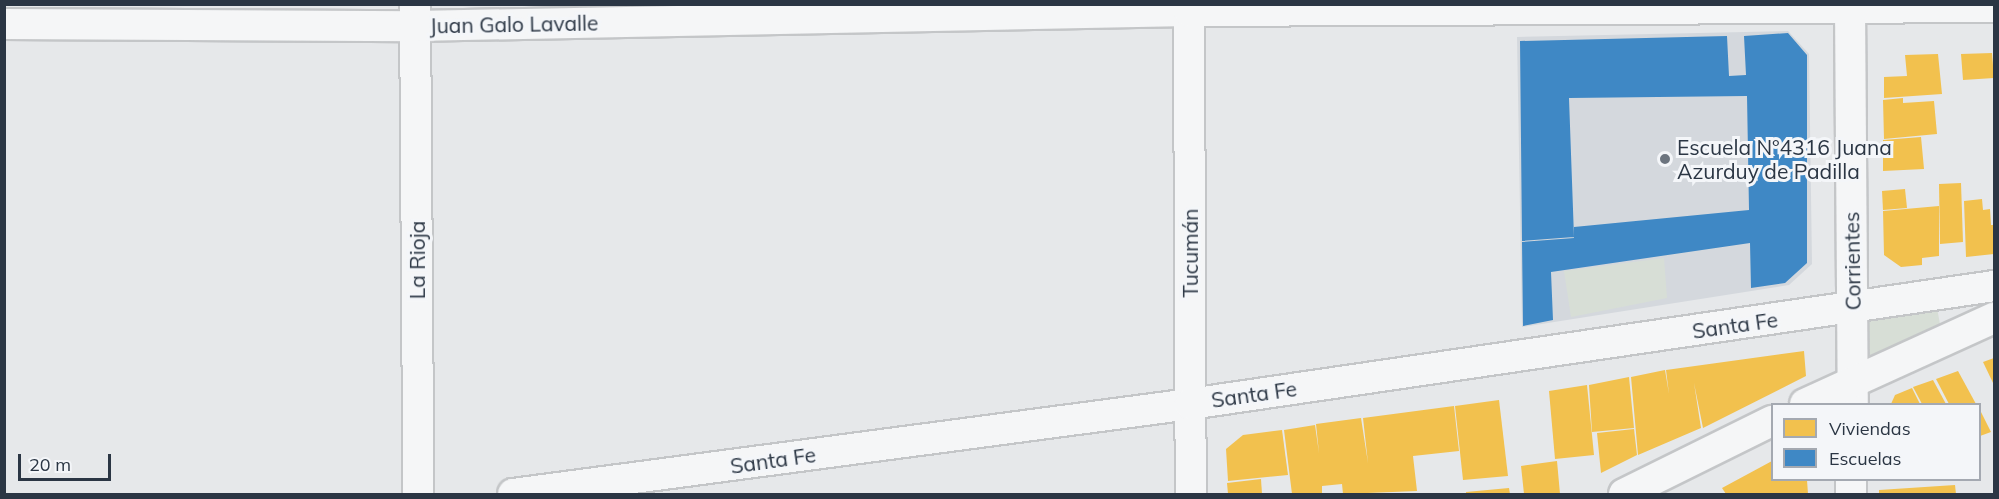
<!DOCTYPE html>
<html>
<head>
<meta charset="utf-8">
<style>
	body { margin:0 }
	#map { position:relative; width:1999px; height:499px; overflow:hidden; background:#e6e8ea; font-family:Mulish,sans-serif }
	div>[style] { position:absolute }
	[style*='--x'] { left:calc(var(--x)*1px); top:calc(var(--y)*1px); width:calc(var(--w)*1px); rotate:calc(var(--a)*1deg) }
	.built>* { inset:0; background:#d4d8dd }
	.green>* { inset:0; background:#d7ded6 }
	.homes>* { inset:0; background:#f2c14e }
	.schools>* { inset:0; background:#3f88c5 }
	.roads { filter:drop-shadow(2px 0 #c4c6c8) drop-shadow(-2px 0 #c4c6c8) drop-shadow(0 2px #c4c6c8) drop-shadow(0 -2px #c4c6c8) }
	.street>* { height:30px; margin:-15px; padding:0 15px; transform-origin:15px; border-radius:15px; background:#f5f6f7 }
	.dots>* { width:16px; height:16px; translate:-50% -50%; box-sizing:border-box; border:3px solid #f4f6f9; border-radius:50% }
	span { translate:-50% -50%; white-space:nowrap; text-align:center; line-height:1.15; -webkit-text-stroke:6px #f4f6f9; paint-order:stroke }
	.street-label { font-size:21px; color:#2b3644 }
	.poi-label { font-size:21px; color:#2b3644 }
	.left { translate:0 -50%; text-align:left }
	.frame { position:absolute; inset:0; border:6px solid #2b3644; pointer-events:none }
	.legend { position:absolute; left:1771px; top:403px; width:210px; height:78px; box-sizing:border-box; background:#f4f6f9; border:2px solid #a4a9b1; margin:0; padding:8px 10px; list-style:none; font-size:18px; color:#2b3644 }
	.legend li { display:flex; align-items:center; gap:12px; height:30px }
	.legend b { width:30px; border:2px solid #a4a9b1 }
	.scale { position:absolute; left:18px; top:454px; width:93px; height:27px; box-sizing:border-box; border:3px solid #2b3644; border-top:0; padding-left:8px; font-size:18px; line-height:21px; white-space:nowrap; color:#2b3644; -webkit-text-stroke:4px #f4f6f9; paint-order:stroke }
</style>
</head>
<body>
<div id="map">
	<div class="built">
		<div style="clip-path:polygon(1788px 31px,1809px 54px,1812px 264px,1789px 285px,1522px 327px,1517px 37px)"></div>
	</div>
	<div class="green">
		<div style="clip-path:polygon(1664px 258px,1667px 298px,1571px 317px,1564px 271px)"></div>
		<div style="clip-path:polygon(1937px 308px,1942px 335px,1862px 369px,1860px 321px)"></div>
	</div>
	<div class="homes">
		<div style="clip-path:polygon(1992px 53px,1994px 78px,1963px 80px,1961px 54px)"></div>
		<div style="clip-path:polygon(1938px 54px,1942px 94px,1884px 98px,1884px 77px,1907px 76px,1905px 55px)"></div>
		<div style="clip-path:polygon(1903px 98px,1903px 103px,1934px 101px,1937px 134px,1884px 139px,1883px 100px)"></div>
		<div style="clip-path:polygon(1921px 137px,1924px 169px,1883px 171px,1883px 140px)"></div>
		<div style="clip-path:polygon(1961px 183px,1963px 242px,1940px 244px,1939px 184px)"></div>
		<div style="clip-path:polygon(1905px 189px,1907px 208px,1883px 210px,1882px 191px)"></div>
		<div style="clip-path:polygon(1982px 199px,1983px 210px,1990px 209px,1991px 225px,1994px 225px,1994px 254px,1966px 257px,1964px 201px)"></div>
		<div style="clip-path:polygon(1939px 206px,1939px 256px,1922px 258px,1922px 265px,1901px 267px,1884px 255px,1883px 211px)"></div>
		<div style="clip-path:polygon(1804px 351px,1806px 376px,1703px 428px,1694px 383px,1701px 428px,1638px 455px,1631px 377px,1665px 370px,1669px 394px,1666px 370px)"></div>
		<div style="clip-path:polygon(1994px 358px,1994px 385px,1983px 362px)"></div>
		<div style="clip-path:polygon(1958px 371px,1976px 404px,1949px 404px,1936px 379px)"></div>
		<div style="clip-path:polygon(1629px 377px,1634px 428px,1592px 432px,1589px 385px)"></div>
		<div style="clip-path:polygon(1933px 380px,1946px 404px,1922px 404px,1913px 387px)"></div>
		<div style="clip-path:polygon(1587px 385px,1594px 455px,1555px 459px,1549px 391px)"></div>
		<div style="clip-path:polygon(1912px 388px,1920px 404px,1891px 404px,1895px 395px)"></div>
		<div style="clip-path:polygon(1499px 400px,1508px 476px,1463px 480px,1455px 406px)"></div>
		<div style="clip-path:polygon(1454px 406px,1459px 451px,1413px 456px,1417px 491px,1343px 494px,1342px 484px,1322px 486px,1322px 493px,1292px 494px,1284px 430px,1315px 425px,1319px 453px,1316px 424px,1361px 418px,1368px 463px,1363px 418px)"></div>
		<div style="clip-path:polygon(1980px 410px,1991px 432px,1980px 436px)"></div>
		<div style="clip-path:polygon(1634px 429px,1637px 455px,1601px 473px,1597px 433px)"></div>
		<div style="clip-path:polygon(1282px 430px,1288px 475px,1228px 481px,1226px 449px,1243px 435px)"></div>
		<div style="clip-path:polygon(1557px 461px,1560px 494px,1524px 494px,1521px 466px)"></div>
		<div style="clip-path:polygon(1772px 461px,1772px 480px,1807px 480px,1808px 494px,1726px 494px,1722px 488px)"></div>
		<div style="clip-path:polygon(1261px 479px,1262px 494px,1228px 494px,1227px 483px)"></div>
		<div style="clip-path:polygon(1955px 485px,1956px 494px,1879px 494px,1879px 490px)"></div>
		<div style="clip-path:polygon(1509px 488px,1510px 494px,1466px 494px,1466px 492px)"></div>
	</div>
	<div class="schools">
		<div style="clip-path:polygon(1788px 33px,1807px 55px,1807px 263px,1785px 283px,1751px 288px,1750px 243px,1551px 272px,1553px 320px,1523px 326px,1522px 242px,1574px 238px,1574px 227px,1749px 210px,1747px 96px,1569px 98px,1574px 237px,1522px 241px,1520px 41px,1727px 36px,1729px 76px,1746px 75px,1744px 36px)"></div>
	</div>
	<div class="roads">
		<div class="street">
			<div style="--x:415;--y:4;--w:490;--a:89.6"></div>
			<div style="--x:1189;--y:4;--w:490;--a:89.8"></div>
			<div style="--x:1850;--y:4;--w:400;--a:89.6"></div>
			<div style="--x:4;--y:24;--w:411;--a:0.3"></div>
			<div style="--x:415;--y:26;--w:774;--a:-1.11"></div>
			<div style="--x:1189;--y:11;--w:805;--a:-0.28"></div>
			<div style="--x:1805;--y:404;--w:208;--a:-24.5"></div>
			<div style="--x:513;--y:494;--w:683;--a:-7.57"></div>
			<div style="--x:1190;--y:404;--w:813;--a:-8.35"></div>
			<div style="--x:1624;--y:494;--w:165;--a:-26.3"></div>
			<div style="--x:1851;--y:494;--w:14;--a:-90"></div>
		</div>
	</div>
	<div class="dots">
		<div style="left:1665px;top:159px;background:#6c747e"></div>
	</div>
	<div class="street-label">
		<span style="left:514px;top:24px;rotate:-1deg">Juan Galo Lavalle</span>
		<span style="left:1190px;top:253px;rotate:-90deg">Tucumán</span>
		<span style="left:417px;top:260px;rotate:-90deg">La Rioja</span>
		<span style="left:1852px;top:261px;rotate:-91deg">Corrientes</span>
		<span style="left:1735px;top:325px;rotate:-8deg">Santa Fe</span>
		<span style="left:1254px;top:394px;rotate:-8deg">Santa Fe</span>
		<span style="left:773px;top:460px;rotate:-8deg">Santa Fe</span>
	</div>
	<div class="poi-label">
		<span class="left" style="left:1677px;top:159px">Escuela Nº4316 Juana<br>Azurduy de Padilla</span>
	</div>
	<div class="frame"></div>
	<ul class="legend">
	<li><b style="height:16px;background:#f2c14e"></b>Viviendas</li>
	<li><b style="height:16px;background:#3f88c5"></b>Escuelas</li>
	</ul>
	<div class="scale">20 m</div>
</div>
</body>
</html>
